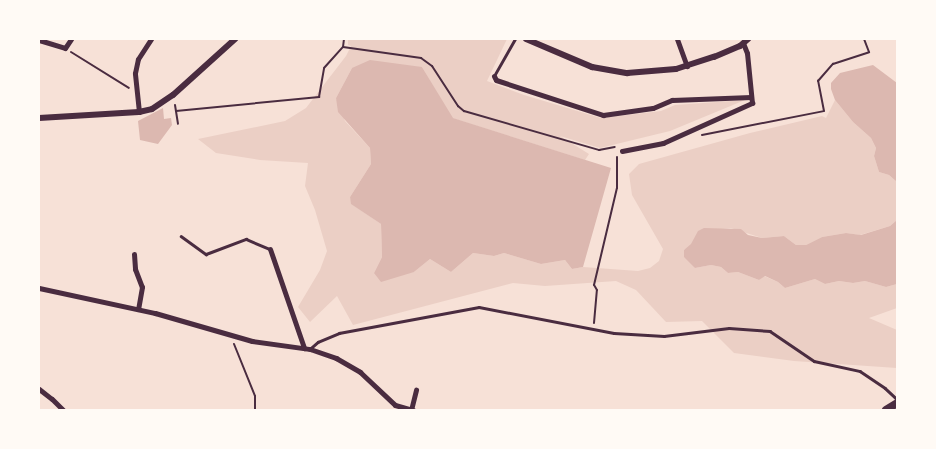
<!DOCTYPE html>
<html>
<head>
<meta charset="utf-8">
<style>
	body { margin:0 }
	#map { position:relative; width:936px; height:449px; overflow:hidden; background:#f7e1d7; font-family:Helvetica,sans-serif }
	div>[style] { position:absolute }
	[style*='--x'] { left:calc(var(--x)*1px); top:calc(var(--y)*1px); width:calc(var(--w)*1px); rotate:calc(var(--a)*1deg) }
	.green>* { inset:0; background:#ebcfc5 }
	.water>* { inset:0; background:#dcb8b0 }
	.path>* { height:2px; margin:-1px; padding:0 1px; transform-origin:1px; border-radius:1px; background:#4a2c40 }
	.service>* { height:2.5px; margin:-1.25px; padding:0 1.25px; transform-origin:1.25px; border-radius:1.25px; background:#4a2c40 }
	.minor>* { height:5px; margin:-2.5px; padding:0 2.5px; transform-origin:2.5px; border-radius:2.5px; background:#4a2c40 }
	.tertiary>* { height:6px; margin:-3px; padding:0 3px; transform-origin:3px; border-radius:3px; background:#4a2c40 }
	.primary>* { height:8px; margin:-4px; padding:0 4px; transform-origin:4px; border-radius:4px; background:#4a2c40 }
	span { translate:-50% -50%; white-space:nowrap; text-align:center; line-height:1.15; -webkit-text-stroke:4px #fffaf5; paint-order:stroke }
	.frame { position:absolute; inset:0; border:40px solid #fffaf5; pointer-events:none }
</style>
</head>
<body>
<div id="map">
	<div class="green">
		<div style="clip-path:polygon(348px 39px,507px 39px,487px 81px,524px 95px,601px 118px,661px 111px,675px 105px,745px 100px,670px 131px,600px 148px,560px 136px,589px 154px,585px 160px,452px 118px,422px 67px,352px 68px,336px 98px,345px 121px,370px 148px,371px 164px,350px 197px,352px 204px,381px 224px,382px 257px,374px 273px,414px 272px,430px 259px,451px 272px,473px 253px,494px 256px,504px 253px,541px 264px,565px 260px,572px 269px,583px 267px,638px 271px,650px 268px,659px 261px,663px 249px,632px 195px,629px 174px,639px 164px,750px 133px,822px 116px,826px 118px,835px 100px,853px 122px,871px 138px,876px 148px,874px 156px,879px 172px,889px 175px,897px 182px,897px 220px,890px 226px,860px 235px,846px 233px,822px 237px,806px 245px,796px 245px,784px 236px,762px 238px,731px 228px,721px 229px,684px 250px,695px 268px,711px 265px,721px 267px,728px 273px,738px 272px,759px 280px,764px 276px,778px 282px,785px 288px,815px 279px,825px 284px,839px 281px,853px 283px,865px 281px,886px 287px,897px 284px,897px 308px,869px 318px,897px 330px,897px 368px,794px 361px,734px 353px,702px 321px,666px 322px,636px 290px,616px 281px,545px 286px,513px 283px,353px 325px,337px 296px,310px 322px,298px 307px,320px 270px,327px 251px,315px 210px,305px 186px,308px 163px,260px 160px,216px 153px,198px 139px,285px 121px,306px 108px,346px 56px,351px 46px,348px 45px)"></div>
	</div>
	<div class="water">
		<div style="clip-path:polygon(370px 60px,422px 67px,453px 118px,611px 168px,583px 267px,572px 269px,565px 260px,541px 264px,504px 253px,494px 256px,473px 253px,451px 272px,430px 259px,414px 272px,381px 282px,374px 273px,382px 257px,381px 224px,351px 204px,350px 197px,371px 164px,370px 148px,338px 112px,336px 98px,352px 68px)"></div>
		<div style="clip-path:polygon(873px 65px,897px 83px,897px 182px,889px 175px,879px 172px,874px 156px,876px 148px,871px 138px,853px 122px,835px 100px,831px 89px,831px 83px,840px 73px)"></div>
		<div style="clip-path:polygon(163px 108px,164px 119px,171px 118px,172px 125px,158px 144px,140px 140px,138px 121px)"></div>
		<div style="clip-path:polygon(897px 220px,897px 284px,886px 287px,865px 281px,853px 283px,839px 281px,825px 284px,815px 279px,785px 288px,778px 282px,765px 276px,759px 280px,738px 272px,728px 273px,721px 267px,711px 265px,695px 268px,684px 257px,684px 250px,691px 244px,698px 231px,704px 228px,741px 229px,748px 235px,762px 238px,784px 236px,796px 245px,806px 245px,822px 237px,846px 233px,861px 235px,890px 226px)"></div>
	</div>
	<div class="path">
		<div style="--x:343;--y:47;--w:8;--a:-83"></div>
		<div style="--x:71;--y:52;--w:68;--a:31.8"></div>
		<div style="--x:175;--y:105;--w:19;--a:81"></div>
		<div style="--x:176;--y:111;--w:144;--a:-5.6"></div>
		<div style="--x:319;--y:97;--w:29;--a:-80"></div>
		<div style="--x:324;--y:68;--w:28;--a:-48"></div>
		<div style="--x:343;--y:47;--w:79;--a:8"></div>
		<div style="--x:421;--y:58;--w:14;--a:36"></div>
		<div style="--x:432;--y:66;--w:48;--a:57"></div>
		<div style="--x:458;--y:106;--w:8;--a:40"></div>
		<div style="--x:464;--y:111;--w:141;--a:16.1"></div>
		<div style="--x:599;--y:150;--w:16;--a:-11"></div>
		<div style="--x:702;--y:135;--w:124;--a:-11.1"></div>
		<div style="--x:824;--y:111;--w:31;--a:-101"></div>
		<div style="--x:818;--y:81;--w:23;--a:-49"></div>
		<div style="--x:833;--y:64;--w:38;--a:-18"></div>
		<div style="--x:869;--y:52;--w:14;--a:-111"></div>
		<div style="--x:594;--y:323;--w:33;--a:-85"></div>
		<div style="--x:597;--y:290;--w:6;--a:-121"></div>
		<div style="--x:594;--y:285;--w:100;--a:-76.7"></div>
		<div style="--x:617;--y:188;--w:31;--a:-90"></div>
		<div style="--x:234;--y:344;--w:56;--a:68"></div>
		<div style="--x:255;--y:396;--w:14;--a:90"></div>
	</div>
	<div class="service">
		<div style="--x:494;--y:76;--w:43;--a:-60.4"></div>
		<div style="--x:181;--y:236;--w:31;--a:36"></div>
		<div style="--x:206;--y:254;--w:43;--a:-20.6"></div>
		<div style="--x:246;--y:239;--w:25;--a:23"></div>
		<div style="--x:311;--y:348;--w:9;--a:-41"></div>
		<div style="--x:318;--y:342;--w:23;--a:-23"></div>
		<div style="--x:339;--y:333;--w:142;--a:-10.5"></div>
		<div style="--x:479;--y:307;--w:137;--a:10.9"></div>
		<div style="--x:614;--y:333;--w:50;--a:3.4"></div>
		<div style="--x:664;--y:336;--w:65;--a:-7"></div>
		<div style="--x:729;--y:328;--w:41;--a:4.2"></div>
		<div style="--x:770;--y:331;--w:53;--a:34.3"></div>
		<div style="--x:814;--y:361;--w:47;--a:12.3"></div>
		<div style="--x:860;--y:371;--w:30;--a:34"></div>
		<div style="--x:885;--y:388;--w:16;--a:43"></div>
	</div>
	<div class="minor">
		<div style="--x:677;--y:39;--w:29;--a:70"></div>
		<div style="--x:39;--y:40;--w:27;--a:17"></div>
		<div style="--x:65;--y:48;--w:11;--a:-56"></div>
		<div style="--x:494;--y:76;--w:4;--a:63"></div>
		<div style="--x:496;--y:80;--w:113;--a:18.1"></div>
		<div style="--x:603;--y:115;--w:50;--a:-8"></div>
		<div style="--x:653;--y:108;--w:21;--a:-23"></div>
		<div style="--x:672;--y:100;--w:79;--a:-2.2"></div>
		<div style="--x:139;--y:112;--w:39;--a:-96"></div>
		<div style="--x:135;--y:73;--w:14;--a:-78"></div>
		<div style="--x:138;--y:59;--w:24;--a:-57"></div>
		<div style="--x:622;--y:151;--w:42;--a:-11"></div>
		<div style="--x:663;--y:143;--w:98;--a:-24.2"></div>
		<div style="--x:752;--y:103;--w:50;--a:-95.7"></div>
		<div style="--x:747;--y:53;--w:11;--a:-112"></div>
		<div style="--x:270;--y:249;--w:105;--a:71"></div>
		<div style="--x:134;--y:254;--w:15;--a:86"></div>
		<div style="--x:135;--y:269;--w:19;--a:69"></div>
		<div style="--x:142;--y:287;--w:22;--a:100"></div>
		<div style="--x:39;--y:288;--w:119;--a:12.2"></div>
		<div style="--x:155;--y:313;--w:101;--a:16.1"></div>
		<div style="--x:252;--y:341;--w:59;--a:7.9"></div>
		<div style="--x:310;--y:349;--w:28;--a:19"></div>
		<div style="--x:336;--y:358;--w:28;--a:30"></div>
		<div style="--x:360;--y:372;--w:48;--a:43.3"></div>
		<div style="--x:395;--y:405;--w:19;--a:16"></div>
		<div style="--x:39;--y:389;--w:16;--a:38"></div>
		<div style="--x:52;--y:399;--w:16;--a:45"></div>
		<div style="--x:411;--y:410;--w:21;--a:-76"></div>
	</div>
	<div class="tertiary">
		<div style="--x:526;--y:39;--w:72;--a:23"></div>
		<div style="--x:592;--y:67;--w:36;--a:10"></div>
		<div style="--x:627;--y:73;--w:49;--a:-4.7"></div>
		<div style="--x:676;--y:69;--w:40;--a:-18"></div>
		<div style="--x:714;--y:57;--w:28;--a:-23"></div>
		<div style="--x:740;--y:46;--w:11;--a:-41"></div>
		<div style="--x:39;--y:118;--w:100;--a:-3.4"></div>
		<div style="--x:139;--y:112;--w:13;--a:-13"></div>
		<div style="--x:152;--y:109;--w:25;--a:-34"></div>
		<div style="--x:173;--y:95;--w:84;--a:-42.1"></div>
	</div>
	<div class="primary">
		<div style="--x:886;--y:410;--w:13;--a:-32"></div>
	</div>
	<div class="frame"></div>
</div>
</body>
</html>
